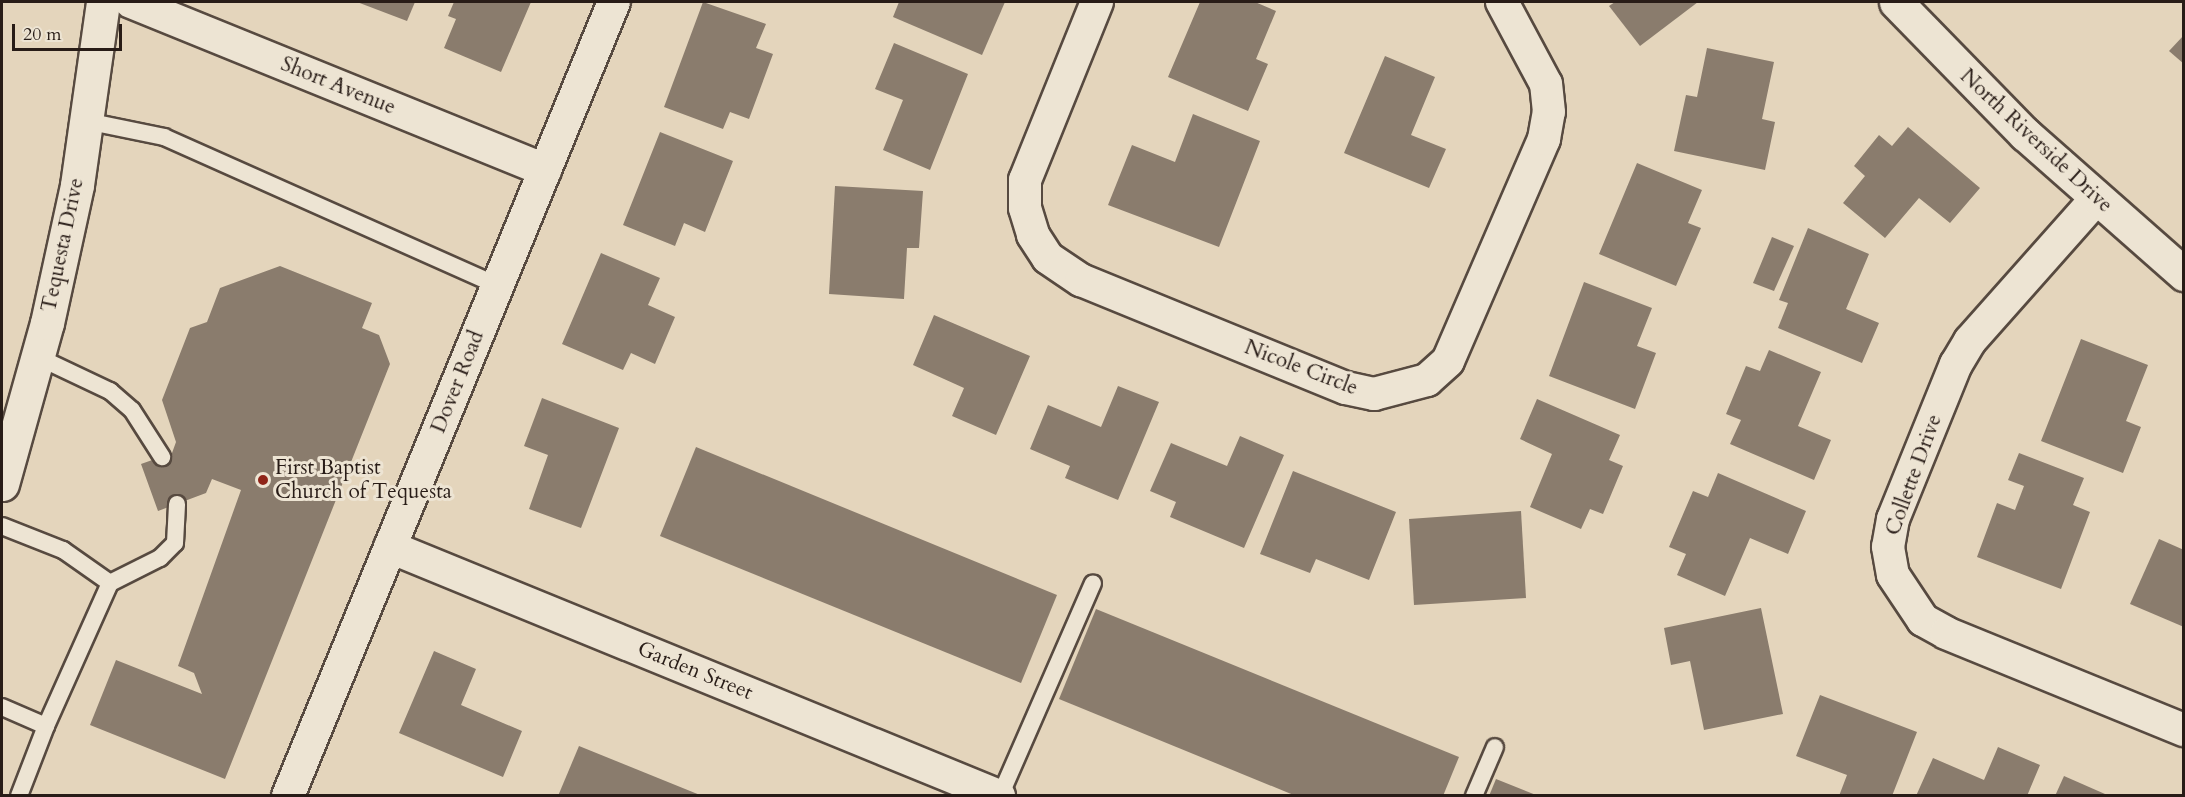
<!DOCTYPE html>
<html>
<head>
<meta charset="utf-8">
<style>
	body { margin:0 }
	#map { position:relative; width:2185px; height:797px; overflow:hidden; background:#e4d5bc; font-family:Cardo,serif }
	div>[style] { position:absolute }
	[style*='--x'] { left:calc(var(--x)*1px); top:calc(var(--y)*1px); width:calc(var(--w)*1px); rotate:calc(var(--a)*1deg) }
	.building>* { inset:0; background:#8a7c6d }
	.roads { filter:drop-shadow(2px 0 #574a40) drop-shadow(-2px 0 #574a40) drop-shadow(0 2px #574a40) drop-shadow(0 -2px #574a40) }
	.lane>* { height:16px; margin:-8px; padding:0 8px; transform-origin:8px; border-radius:8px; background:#ede4d3 }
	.street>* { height:32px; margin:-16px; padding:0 16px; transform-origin:16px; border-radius:16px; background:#ede4d3 }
	.secondary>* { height:33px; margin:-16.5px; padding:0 16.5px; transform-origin:16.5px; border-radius:16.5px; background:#ede4d3 }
	.dots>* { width:16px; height:16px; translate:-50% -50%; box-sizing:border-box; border:3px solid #ede4d3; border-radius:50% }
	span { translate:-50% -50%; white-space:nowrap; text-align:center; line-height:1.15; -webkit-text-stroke:6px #ede4d3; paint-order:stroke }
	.street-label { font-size:21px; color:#281c17 }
	.poi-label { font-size:21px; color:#281c17 }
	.left { translate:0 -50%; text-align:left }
	.frame { position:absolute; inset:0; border:3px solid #281c17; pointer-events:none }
	.scale { position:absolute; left:12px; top:24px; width:110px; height:27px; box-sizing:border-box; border:3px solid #281c17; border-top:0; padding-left:8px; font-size:18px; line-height:21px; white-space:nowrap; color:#281c17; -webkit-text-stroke:4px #ede4d3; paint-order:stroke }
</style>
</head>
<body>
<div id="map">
	<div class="building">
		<div style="clip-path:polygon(357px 2px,415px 2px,407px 21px)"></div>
		<div style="clip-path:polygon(454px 2px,531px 2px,501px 72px,444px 48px,456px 19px,448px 16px)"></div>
		<div style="clip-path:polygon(703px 2px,766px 24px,756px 48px,773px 54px,749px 119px,730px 112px,723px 129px,664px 107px)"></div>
		<div style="clip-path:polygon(899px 2px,1005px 2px,982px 55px,893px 17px)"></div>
		<div style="clip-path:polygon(1200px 2px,1255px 2px,1276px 11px,1256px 59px,1268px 64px,1248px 111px,1168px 77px)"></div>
		<div style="clip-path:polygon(1615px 2px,1698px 2px,1640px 46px,1609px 6px)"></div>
		<div style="clip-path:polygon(2184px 35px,2184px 64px,2169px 51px)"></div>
		<div style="clip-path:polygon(894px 43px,968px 74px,930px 170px,883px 150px,903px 100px,875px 89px)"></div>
		<div style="clip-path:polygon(1707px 48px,1774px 62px,1762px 119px,1775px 122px,1765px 170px,1674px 151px,1686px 95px,1697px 97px)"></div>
		<div style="clip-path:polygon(1385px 56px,1435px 77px,1411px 135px,1446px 149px,1429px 188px,1344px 153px)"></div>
		<div style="clip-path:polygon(1193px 114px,1260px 141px,1219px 247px,1108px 205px,1132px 145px,1175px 162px)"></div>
		<div style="clip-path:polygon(1908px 127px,1980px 188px,1950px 223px,1919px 198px,1885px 238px,1843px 203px,1865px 176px,1854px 166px,1879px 135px,1892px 146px)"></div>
		<div style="clip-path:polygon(660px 132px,733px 161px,705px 232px,684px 223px,675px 246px,623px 225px)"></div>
		<div style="clip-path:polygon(1637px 163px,1702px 190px,1688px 223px,1701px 228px,1676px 286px,1599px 254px)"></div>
		<div style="clip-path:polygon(835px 186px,923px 191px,919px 248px,907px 248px,904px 299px,829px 294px)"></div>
		<div style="clip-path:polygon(1808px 228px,1869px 254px,1846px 309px,1879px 323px,1862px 363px,1778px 328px,1788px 303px,1779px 300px)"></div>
		<div style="clip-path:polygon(1772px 237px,1794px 246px,1774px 291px,1753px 283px)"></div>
		<div style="clip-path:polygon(601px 253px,660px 278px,648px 305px,675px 317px,655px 364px,631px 353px,623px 370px,562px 344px)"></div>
		<div style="clip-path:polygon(280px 266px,372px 303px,362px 328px,379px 335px,390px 364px,225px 779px,90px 725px,116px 660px,202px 694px,194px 673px,178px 666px,241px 490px,212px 479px,206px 493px,158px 511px,141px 464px,172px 453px,176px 442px,162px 400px,190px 328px,207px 322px,220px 288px)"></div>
		<div style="clip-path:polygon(1584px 282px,1652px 308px,1637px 346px,1656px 353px,1635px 409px,1549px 376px)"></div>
		<div style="clip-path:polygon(934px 315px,1030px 356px,996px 435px,952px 416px,964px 388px,913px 365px)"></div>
		<div style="clip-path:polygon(2081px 339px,2148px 365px,2126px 421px,2141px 427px,2123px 473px,2041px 441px)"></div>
		<div style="clip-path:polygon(1769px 350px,1821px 372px,1798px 426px,1831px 440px,1814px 480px,1730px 444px,1741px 420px,1726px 414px,1746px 366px,1760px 371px)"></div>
		<div style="clip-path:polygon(1118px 386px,1159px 402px,1118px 500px,1065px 478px,1070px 466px,1030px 449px,1048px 405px,1101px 427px)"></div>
		<div style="clip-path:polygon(542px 398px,619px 428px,581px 528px,529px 509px,548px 455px,524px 446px)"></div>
		<div style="clip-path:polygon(1537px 399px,1620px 435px,1609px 460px,1623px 466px,1603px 514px,1590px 509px,1581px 529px,1530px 507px,1552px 454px,1520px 439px)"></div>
		<div style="clip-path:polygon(1240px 436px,1284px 455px,1244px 548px,1170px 517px,1176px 502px,1150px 491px,1171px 443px,1227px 466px)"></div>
		<div style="clip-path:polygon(696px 447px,1057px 595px,1021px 683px,660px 536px)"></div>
		<div style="clip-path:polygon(2019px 453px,2084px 478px,2073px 505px,2090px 512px,2061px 589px,1977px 557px,1997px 503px,2015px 510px,2024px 486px,2008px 480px)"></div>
		<div style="clip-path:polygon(1293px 471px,1396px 512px,1369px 580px,1316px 559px,1310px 573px,1260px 554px)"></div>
		<div style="clip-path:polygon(1718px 473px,1806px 511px,1788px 554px,1750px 538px,1725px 596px,1677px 575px,1686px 554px,1669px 547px,1693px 491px,1708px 497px)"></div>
		<div style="clip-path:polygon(1521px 511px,1526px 598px,1414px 605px,1409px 519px)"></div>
		<div style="clip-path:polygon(2159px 539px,2184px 550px,2184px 627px,2130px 604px)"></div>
		<div style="clip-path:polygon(1761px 608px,1783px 714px,1704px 730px,1690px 661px,1671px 665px,1664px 628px)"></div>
		<div style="clip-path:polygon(1096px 609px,1459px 757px,1443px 796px,1296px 796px,1059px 699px)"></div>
		<div style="clip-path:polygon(434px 651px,476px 669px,461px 705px,522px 731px,503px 777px,399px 733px)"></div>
		<div style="clip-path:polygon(1820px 695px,1917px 732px,1892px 796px,1839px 796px,1847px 775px,1796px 756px)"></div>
		<div style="clip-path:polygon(579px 746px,700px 795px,700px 796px,558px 796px)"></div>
		<div style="clip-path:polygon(1998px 747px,2040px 765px,2027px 796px,1916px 796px,1933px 758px,1984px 780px)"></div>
		<div style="clip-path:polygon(2064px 776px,2105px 794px,2105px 796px,2055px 796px)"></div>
		<div style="clip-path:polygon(1496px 779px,1536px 795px,1536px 796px,1489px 796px)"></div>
	</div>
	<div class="roads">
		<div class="lane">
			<div style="--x:86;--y:121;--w:80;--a:11.6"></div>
			<div style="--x:164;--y:137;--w:366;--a:24"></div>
			<div style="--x:38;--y:357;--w:80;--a:25.3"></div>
			<div style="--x:110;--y:391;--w:29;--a:41"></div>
			<div style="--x:132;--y:410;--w:56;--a:57.4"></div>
			<div style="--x:2;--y:526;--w:66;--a:21.5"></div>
			<div style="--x:63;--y:550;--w:57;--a:35.1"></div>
			<div style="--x:2;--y:707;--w:48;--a:23.4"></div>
			<div style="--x:46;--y:726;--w:75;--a:111.1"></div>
			<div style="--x:46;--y:726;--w:157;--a:-65.9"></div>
			<div style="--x:110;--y:583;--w:56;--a:-26.6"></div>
			<div style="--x:160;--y:558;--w:21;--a:-45"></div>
			<div style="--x:175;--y:543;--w:39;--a:-87"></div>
			<div style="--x:1000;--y:796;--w:232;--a:-66.4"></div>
			<div style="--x:1474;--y:796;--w:53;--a:-66.8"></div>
		</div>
		<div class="street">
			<div style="--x:131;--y:2;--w:447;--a:22.1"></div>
			<div style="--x:1097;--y:2;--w:192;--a:112"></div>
			<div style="--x:1025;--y:180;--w:28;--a:90"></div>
			<div style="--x:1025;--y:208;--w:28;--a:73"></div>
			<div style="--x:1033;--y:235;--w:27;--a:57"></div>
			<div style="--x:1048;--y:258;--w:40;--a:34"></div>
			<div style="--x:1081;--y:280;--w:286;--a:22.2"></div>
			<div style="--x:1346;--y:388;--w:29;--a:12"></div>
			<div style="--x:1374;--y:394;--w:55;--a:-14.8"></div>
			<div style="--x:1427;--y:380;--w:28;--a:-42"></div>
			<div style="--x:1448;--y:361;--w:242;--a:-66.6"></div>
			<div style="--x:1544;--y:139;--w:27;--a:-80"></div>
			<div style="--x:1549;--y:112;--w:28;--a:-96"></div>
			<div style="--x:1546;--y:84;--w:93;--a:-118.2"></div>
			<div style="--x:2096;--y:199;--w:190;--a:131.6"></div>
			<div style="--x:1970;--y:341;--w:27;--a:121"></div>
			<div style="--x:1956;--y:364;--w:167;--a:112.1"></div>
			<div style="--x:1893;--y:519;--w:28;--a:100"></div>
			<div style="--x:1888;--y:547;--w:28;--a:80"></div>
			<div style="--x:1893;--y:575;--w:54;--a:56.3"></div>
			<div style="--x:1923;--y:620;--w:26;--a:29"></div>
			<div style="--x:1946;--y:633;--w:257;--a:22.2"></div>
			<div style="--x:390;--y:547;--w:658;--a:22.24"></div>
			<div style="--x:288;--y:796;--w:858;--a:-67.68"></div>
		</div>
		<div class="secondary">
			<div style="--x:1896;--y:2;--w:185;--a:45.7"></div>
			<div style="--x:2025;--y:134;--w:212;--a:41.4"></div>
			<div style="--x:2;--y:484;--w:167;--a:-74.4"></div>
			<div style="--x:47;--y:323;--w:141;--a:-77.7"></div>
			<div style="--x:77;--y:185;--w:185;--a:-81.9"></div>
		</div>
	</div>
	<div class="dots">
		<div style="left:263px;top:480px;background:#8f2418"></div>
	</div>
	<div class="street-label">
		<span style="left:338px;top:86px;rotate:22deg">Short Avenue</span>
		<span style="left:2036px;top:141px;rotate:43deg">North Riverside Drive</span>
		<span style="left:63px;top:245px;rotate:-78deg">Tequesta Drive</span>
		<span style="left:1301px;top:368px;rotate:21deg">Nicole Circle</span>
		<span style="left:458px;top:382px;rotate:-68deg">Dover Road</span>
		<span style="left:1914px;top:475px;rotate:-70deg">Collette Drive</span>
		<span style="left:695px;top:671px;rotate:22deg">Garden Street</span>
	</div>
	<div class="poi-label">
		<span class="left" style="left:275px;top:480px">First Baptist<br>Church of Tequesta</span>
	</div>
	<div class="frame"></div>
	<div class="scale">20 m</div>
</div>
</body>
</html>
